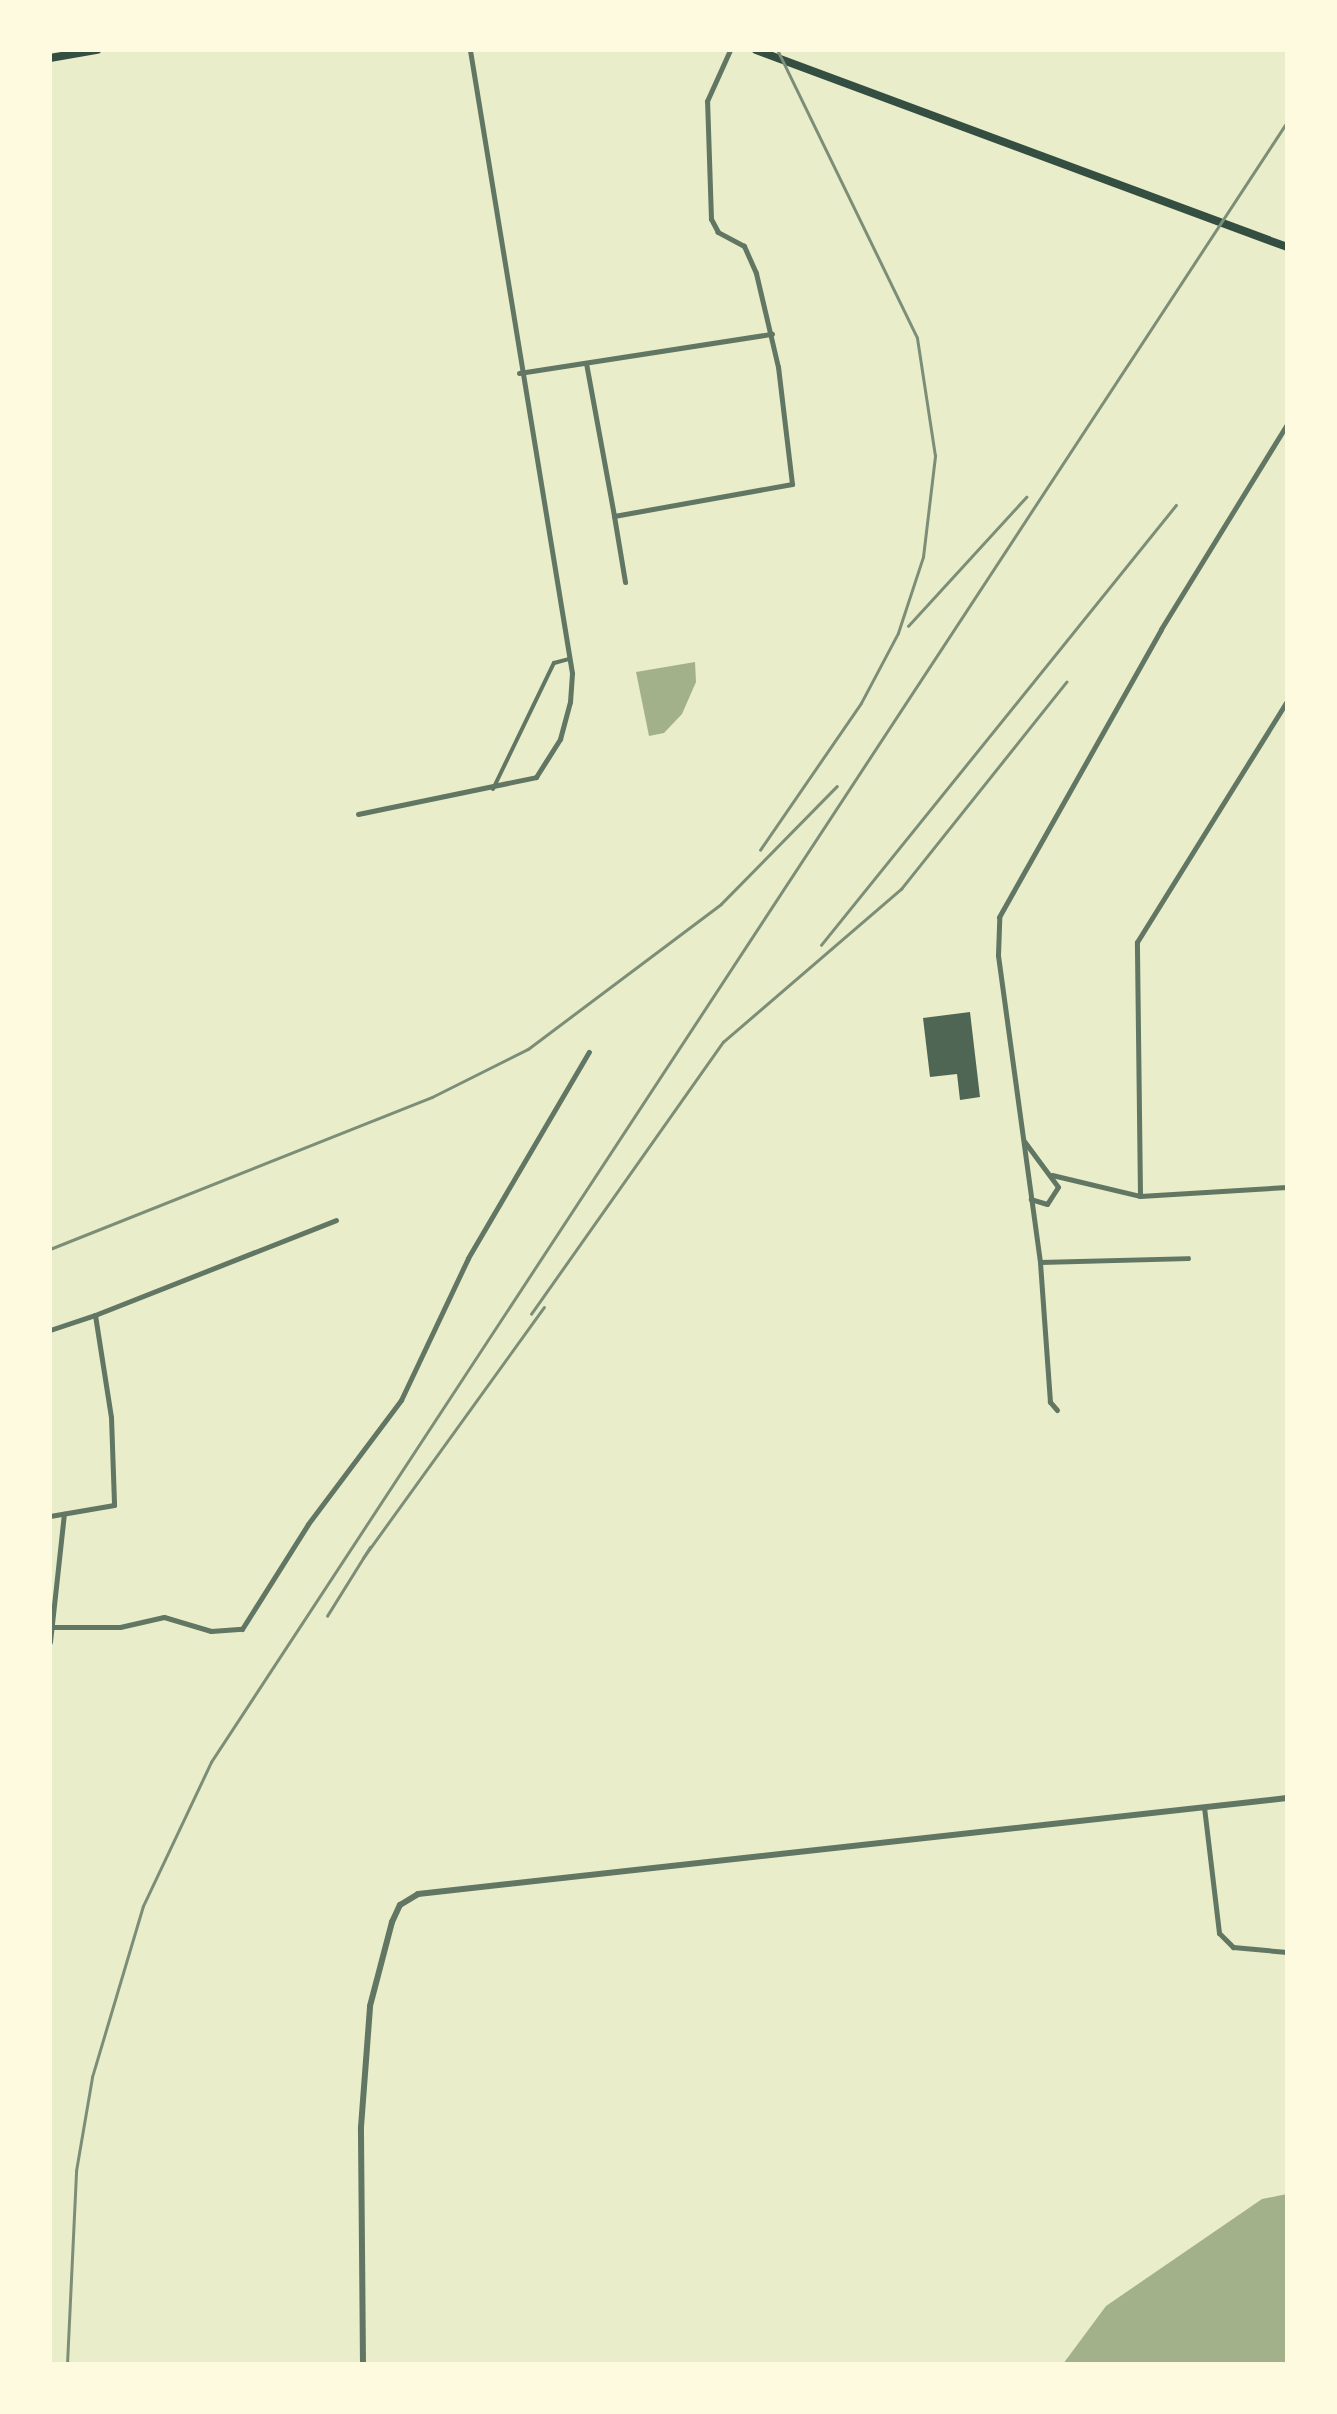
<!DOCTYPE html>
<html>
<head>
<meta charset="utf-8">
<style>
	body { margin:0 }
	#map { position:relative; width:1337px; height:2414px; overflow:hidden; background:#e9edc9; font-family:Commissioner,sans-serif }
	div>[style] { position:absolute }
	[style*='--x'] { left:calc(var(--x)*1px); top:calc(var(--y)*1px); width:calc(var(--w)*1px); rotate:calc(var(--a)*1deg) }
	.water>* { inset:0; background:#a3b18a }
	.building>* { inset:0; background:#4f6655 }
	.pedestrian>* { height:4px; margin:-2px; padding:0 2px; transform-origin:2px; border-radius:2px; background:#617663 }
	.minor>* { height:5px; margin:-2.5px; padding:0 2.5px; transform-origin:2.5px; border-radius:2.5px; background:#617663 }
	.tertiary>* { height:6px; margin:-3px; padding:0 3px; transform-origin:3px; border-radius:3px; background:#617663 }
	.primary>* { height:8px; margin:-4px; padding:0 4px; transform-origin:4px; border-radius:4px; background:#344e41 }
	.rail>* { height:2.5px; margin:-1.25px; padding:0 1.25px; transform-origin:1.25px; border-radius:1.25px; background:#7c8e77 }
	span { translate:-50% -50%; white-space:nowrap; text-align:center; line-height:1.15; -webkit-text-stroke:10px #fefae0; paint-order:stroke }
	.frame { position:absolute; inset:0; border:52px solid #fefae0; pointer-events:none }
</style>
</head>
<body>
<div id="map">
	<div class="water">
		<div style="clip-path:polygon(695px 662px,696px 682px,682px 714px,664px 733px,649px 736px,636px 672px)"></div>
		<div style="clip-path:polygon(1287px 2194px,1287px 2364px,1063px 2364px,1106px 2306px,1262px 2199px)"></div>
	</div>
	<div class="building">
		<div style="clip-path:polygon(970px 1012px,980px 1097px,960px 1100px,957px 1074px,930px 1077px,923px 1018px)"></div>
	</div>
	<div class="pedestrian">
		<div style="--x:493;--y:789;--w:140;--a:-64.2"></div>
		<div style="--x:554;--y:663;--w:16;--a:-15"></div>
	</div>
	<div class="minor">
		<div style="--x:586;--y:363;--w:156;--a:79.6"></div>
		<div style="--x:614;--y:516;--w:181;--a:-10.2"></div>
		<div style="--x:792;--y:484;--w:118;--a:-96.8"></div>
		<div style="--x:778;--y:367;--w:97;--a:-103.2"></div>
		<div style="--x:756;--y:273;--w:30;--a:-114"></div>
		<div style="--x:744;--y:246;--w:30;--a:-152"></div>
		<div style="--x:718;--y:232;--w:15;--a:-118"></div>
		<div style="--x:711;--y:219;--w:118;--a:-91.9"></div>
		<div style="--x:707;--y:101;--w:56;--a:-65.7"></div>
		<div style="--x:519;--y:373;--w:256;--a:-8.8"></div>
		<div style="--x:614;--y:516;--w:67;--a:80.5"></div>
		<div style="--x:358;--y:814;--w:182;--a:-11.7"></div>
		<div style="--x:536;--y:777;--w:45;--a:-57.7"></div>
		<div style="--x:560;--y:739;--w:38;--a:-75"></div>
		<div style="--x:570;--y:702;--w:29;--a:-86"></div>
		<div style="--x:572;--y:673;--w:631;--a:-99.3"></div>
		<div style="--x:1024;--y:1141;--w:57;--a:53.5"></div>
		<div style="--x:1058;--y:1187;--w:20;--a:123"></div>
		<div style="--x:1047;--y:1204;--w:17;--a:-163"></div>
		<div style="--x:1052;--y:1175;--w:90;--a:13.4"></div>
		<div style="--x:1140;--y:1196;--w:147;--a:-3.5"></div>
		<div style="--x:1140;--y:1196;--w:254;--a:-90.7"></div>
		<div style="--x:1137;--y:942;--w:284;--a:-58.1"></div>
		<div style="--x:1040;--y:1262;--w:148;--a:-1.5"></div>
		<div style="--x:95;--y:1315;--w:259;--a:-21.5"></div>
		<div style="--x:50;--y:1330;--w:47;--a:-18.4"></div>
		<div style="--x:95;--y:1315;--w:103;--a:81.1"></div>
		<div style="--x:111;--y:1417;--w:88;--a:88"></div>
		<div style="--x:114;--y:1505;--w:65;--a:170.2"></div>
		<div style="--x:1057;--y:1410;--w:11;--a:-131"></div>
		<div style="--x:1050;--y:1402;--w:140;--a:-94.1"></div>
		<div style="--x:1040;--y:1262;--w:310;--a:-97.8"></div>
		<div style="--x:998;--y:955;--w:38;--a:-88"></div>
		<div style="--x:999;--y:917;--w:330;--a:-60.6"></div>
		<div style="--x:1161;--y:629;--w:241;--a:-58.4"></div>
		<div style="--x:50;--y:1627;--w:70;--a:0"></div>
		<div style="--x:120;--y:1627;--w:45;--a:-12.8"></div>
		<div style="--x:164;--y:1617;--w:49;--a:16.6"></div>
		<div style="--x:211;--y:1631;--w:31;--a:-4"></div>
		<div style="--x:242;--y:1629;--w:124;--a:-57.8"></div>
		<div style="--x:308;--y:1524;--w:155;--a:-53.1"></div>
		<div style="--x:401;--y:1400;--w:157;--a:-64.7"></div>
		<div style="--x:468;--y:1258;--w:239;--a:-59.6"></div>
		<div style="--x:50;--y:1642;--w:129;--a:-83.8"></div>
		<div style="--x:1204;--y:1807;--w:127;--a:83.2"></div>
		<div style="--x:1219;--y:1933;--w:20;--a:45"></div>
		<div style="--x:1233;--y:1947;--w:54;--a:5.3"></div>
	</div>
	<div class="tertiary">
		<div style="--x:363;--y:2364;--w:237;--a:-90.5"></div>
		<div style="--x:361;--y:2127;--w:121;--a:-85.7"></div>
		<div style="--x:370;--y:2006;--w:87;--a:-75.3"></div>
		<div style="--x:392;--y:1922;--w:19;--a:-65"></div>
		<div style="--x:400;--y:1905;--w:21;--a:-31"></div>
		<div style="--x:418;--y:1894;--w:874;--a:-6.3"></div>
	</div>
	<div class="primary">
		<div style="--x:756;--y:50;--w:566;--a:20.35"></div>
		<div style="--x:50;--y:58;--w:48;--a:-9.7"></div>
	</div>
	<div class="rail">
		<div style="--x:908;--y:626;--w:175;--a:-47.5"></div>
		<div style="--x:760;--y:850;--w:178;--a:-55.5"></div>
		<div style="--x:861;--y:703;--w:79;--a:-62.1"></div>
		<div style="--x:898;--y:633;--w:80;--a:-71.8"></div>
		<div style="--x:923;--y:557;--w:102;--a:-83.2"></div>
		<div style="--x:935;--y:456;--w:119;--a:-98.7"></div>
		<div style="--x:917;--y:338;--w:320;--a:-115.9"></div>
		<div style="--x:821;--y:945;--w:565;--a:-51.1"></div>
		<div style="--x:50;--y:1249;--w:411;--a:-21.7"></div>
		<div style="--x:432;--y:1097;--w:107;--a:-26.6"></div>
		<div style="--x:528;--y:1049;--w:241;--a:-36.9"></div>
		<div style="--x:721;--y:904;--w:165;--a:-45.5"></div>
		<div style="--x:531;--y:1314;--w:333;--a:-54.8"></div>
		<div style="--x:723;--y:1042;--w:235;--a:-40.7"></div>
		<div style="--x:901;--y:889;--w:265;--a:-51.4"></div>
		<div style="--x:363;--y:1558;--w:309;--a:-54.2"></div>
		<div style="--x:327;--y:1616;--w:81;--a:-58.1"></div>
		<div style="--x:67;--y:2364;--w:193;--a:-87.3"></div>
		<div style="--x:76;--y:2171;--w:95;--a:-80.3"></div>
		<div style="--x:92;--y:2077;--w:178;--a:-73.4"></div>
		<div style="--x:143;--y:1906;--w:159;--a:-64.7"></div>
		<div style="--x:211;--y:1762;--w:1961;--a:-56.73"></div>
	</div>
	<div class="frame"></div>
</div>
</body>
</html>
